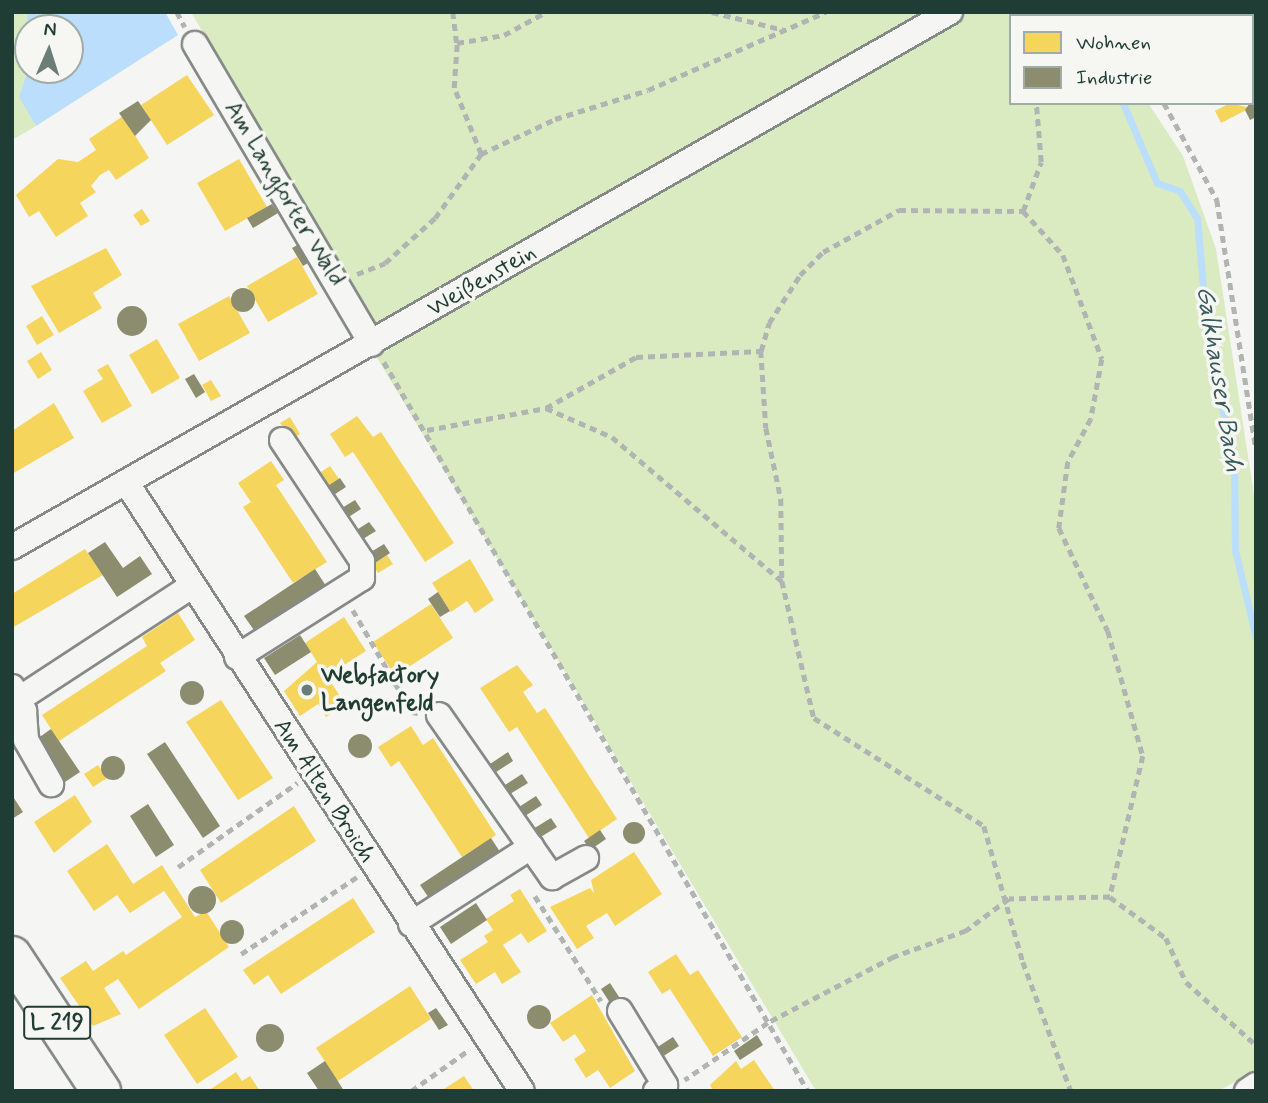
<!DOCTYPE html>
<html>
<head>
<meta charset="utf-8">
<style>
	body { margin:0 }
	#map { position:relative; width:1268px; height:1103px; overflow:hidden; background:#f5f5f3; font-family:Mynerve,sans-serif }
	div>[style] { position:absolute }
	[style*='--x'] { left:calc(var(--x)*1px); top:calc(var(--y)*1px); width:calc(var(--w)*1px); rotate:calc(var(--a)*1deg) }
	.green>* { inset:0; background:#daeac1 }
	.water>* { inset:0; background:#badefb }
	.homes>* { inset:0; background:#f6d55c }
	.industry>* { inset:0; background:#8c8c6e }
	.round { border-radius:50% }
	.stream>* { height:7px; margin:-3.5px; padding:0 3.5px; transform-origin:3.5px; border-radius:3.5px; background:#badefb }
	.path>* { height:4.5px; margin-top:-2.25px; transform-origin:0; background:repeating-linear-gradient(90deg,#b0b4b2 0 7px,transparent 0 12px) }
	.roads { filter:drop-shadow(2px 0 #858a88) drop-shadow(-2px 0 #858a88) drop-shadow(0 2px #858a88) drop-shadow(0 -2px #858a88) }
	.street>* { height:24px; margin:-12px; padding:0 12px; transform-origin:12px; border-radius:12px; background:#f5f5f3 }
	.primary>* { height:38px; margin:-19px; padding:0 19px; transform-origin:19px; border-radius:19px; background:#f5f5f3 }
	.dots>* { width:19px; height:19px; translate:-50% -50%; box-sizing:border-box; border:4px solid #f6f6f2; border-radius:50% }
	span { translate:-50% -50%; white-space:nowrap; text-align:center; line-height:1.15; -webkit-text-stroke:7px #f6f6f2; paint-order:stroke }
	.shield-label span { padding:2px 5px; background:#f6f6f2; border:2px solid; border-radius:5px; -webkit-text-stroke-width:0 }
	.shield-label { font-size:23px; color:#1f3d34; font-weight:700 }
	.street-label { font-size:24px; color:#1f3d34 }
	.poi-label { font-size:24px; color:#1f3d34; font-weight:700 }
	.left { translate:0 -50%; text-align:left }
	.water-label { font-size:26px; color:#395b5d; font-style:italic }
	.frame { position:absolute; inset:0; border:14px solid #1f3d34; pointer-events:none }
	.legend { position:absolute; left:1009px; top:14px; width:245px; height:91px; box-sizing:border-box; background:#f6f6f2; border:2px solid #a0aca6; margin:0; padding:9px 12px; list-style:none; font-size:21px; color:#1f3d34 }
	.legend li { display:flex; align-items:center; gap:14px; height:35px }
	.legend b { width:35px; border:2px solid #a0aca6 }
	.north { position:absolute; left:14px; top:14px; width:70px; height:70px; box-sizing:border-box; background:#f6f6f2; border:2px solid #a0aca6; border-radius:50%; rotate:3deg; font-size:19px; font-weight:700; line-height:28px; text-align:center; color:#1f3d34 }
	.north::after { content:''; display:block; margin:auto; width:24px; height:32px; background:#6a7d77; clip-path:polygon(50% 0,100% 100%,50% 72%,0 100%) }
</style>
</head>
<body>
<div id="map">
	<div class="green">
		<div style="clip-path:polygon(12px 12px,27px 12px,28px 76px,20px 97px,36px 126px,12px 140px)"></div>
		<div style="clip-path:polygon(191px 12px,1088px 12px,1011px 16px,1011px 103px,1148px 103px,1183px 156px,1216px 249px,1256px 508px,1256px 1069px,1219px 1091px,816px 1091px,376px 356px,389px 350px)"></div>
	</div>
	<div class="water">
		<div style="clip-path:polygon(27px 12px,165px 12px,178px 35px,36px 126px,19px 97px,28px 70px,70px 70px,70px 28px,28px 28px,28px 67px)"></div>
	</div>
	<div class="homes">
		<div style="clip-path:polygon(1198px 12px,1251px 12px,1256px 22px,1256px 27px,1252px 16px)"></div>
		<div style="clip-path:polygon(1256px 50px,1256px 94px,1252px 95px,1252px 52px)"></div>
		<div style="clip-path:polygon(187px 75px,214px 115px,167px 145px,141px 105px)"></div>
		<div style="clip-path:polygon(1230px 103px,1250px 108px,1221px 123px,1215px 111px)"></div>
		<div style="clip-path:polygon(123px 116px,149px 158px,116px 180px,109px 170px,100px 175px,91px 186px,96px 192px,80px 203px,88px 216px,56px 237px,39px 211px,29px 217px,16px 195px,58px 159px,78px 162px,96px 150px,89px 139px)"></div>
		<div style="clip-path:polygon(239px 159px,267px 207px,225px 231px,197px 183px)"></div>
		<div style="clip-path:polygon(142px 209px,150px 221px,141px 226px,133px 215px)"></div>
		<div style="clip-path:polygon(106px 248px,122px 275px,93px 293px,102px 308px,59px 333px,31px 286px)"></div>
		<div style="clip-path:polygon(297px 257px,318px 294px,268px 322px,247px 286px)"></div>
		<div style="clip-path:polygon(229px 296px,250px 333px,199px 361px,178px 324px)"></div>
		<div style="clip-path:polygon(42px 316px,54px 335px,37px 345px,26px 326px)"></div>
		<div style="clip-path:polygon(157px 339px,180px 378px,152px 394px,129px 355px)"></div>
		<div style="clip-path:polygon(41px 352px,52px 370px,38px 379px,27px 361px)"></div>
		<div style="clip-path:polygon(108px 364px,132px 406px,102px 423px,83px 391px,103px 379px,97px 370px)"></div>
		<div style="clip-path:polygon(211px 380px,221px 396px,211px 401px,202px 385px)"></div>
		<div style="clip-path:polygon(54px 403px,74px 438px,12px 474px,12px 431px)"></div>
		<div style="clip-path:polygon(357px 416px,373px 437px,381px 432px,454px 543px,425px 562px,353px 452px,345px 457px,330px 434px)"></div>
		<div style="clip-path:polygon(290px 417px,300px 434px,291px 440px,280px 423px)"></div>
		<div style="clip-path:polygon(271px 461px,284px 480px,276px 485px,327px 562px,293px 583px,243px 507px,251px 502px,238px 483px)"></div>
		<div style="clip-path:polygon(330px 466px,339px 479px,323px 489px,315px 476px)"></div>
		<div style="clip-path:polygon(85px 549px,103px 575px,12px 628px,12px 594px)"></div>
		<div style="clip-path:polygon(387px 555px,393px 564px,378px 573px,372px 565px)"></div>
		<div style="clip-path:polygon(470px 559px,494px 600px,475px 613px,467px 601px,451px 612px,432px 583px)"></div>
		<div style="clip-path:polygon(431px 604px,453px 638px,395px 676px,373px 642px)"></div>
		<div style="clip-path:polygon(178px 613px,195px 640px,160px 663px,166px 671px,59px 741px,42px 715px,147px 646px,142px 637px)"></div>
		<div style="clip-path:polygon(344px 617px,366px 651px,327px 676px,345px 704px,326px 717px,318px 704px,300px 716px,284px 691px,317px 662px,305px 643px)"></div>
		<div style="clip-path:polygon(517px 665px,533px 685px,523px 692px,537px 713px,545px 708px,617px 819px,589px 838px,517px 727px,509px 732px,480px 688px)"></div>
		<div style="clip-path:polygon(221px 700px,273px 778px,238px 800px,186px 722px)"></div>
		<div style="clip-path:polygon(411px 726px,423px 745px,433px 738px,496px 835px,462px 857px,399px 761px,391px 767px,378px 747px)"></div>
		<div style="clip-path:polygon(98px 765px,107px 778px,93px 787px,84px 774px)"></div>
		<div style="clip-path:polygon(75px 795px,92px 822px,54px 853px,34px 822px)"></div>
		<div style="clip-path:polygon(294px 806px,316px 841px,221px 903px,200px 870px)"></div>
		<div style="clip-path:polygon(107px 844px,133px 884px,162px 865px,195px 917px,206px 911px,229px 947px,139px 1009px,118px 979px,104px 988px,121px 1014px,93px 1026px,60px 978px,86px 961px,93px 971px,123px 951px,126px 955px,182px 917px,164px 891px,130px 913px,117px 895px,94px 911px,67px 871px)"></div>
		<div style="clip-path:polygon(634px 852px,662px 894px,615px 926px,607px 913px,586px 926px,594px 938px,577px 949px,550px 907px,590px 888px,594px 893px,591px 880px)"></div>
		<div style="clip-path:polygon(520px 889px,547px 931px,528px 943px,521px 933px,503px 945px,521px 972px,502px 984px,495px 972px,476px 984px,460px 960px,488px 942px,484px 936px,493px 930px,486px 919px,514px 901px,510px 895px)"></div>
		<div style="clip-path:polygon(353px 898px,375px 932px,281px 994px,268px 975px,254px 985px,243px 970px)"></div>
		<div style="clip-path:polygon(676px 954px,690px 975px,698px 970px,742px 1037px,713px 1056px,670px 989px,662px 994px,648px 972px)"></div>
		<div style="clip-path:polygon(410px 986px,431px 1019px,338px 1081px,316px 1048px)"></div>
		<div style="clip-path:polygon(592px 995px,635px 1071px,610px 1088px,598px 1070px,586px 1078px,574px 1059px,586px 1051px,575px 1034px,563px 1042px,550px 1023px)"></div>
		<div style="clip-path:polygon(205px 1008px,238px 1057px,197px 1084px,164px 1035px)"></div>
		<div style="clip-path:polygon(754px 1060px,775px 1091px,713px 1091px,710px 1085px,736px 1061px,741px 1069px)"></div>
		<div style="clip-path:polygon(236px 1072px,242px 1081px,250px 1076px,260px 1091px,208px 1091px)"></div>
		<div style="clip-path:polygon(464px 1076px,474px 1091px,441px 1091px)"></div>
	</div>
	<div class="industry">
		<div style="clip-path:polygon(1256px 94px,1256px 117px,1250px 120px,1245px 110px)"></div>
		<div style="clip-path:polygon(138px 101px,151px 120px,135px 136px,119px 113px)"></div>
		<div style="clip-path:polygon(272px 204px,278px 213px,253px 228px,247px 218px)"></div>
		<div style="clip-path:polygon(301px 243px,311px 261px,303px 266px,292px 248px)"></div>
		<div class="round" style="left:231px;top:288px;width:24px;height:24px"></div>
		<div class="round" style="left:117px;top:306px;width:30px;height:30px"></div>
		<div style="clip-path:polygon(194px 374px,205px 392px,196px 398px,185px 379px)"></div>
		<div style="clip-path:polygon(340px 478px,346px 487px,329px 498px,323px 489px)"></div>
		<div style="clip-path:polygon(355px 500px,361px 509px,344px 520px,337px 511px)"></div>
		<div style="clip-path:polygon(369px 522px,376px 531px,358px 542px,352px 533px)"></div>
		<div style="clip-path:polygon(105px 542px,123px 568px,140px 556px,152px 574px,117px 597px,88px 553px)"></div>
		<div style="clip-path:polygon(384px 544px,390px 553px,372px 565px,366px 555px)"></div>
		<div style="clip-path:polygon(315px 569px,326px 586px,256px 633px,244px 616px)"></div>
		<div style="clip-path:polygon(438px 592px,450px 611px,440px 617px,428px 599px)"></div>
		<div style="clip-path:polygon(300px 635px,311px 652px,275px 675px,264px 658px)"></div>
		<div class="round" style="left:180px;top:681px;width:24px;height:24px"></div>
		<div style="clip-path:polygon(51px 729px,80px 772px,62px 784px,34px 741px)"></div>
		<div class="round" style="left:348px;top:734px;width:24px;height:24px"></div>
		<div style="clip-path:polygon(165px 742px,220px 826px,203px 838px,147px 754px)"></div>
		<div style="clip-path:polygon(508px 752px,513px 761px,496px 772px,490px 764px)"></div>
		<div class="round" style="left:101px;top:756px;width:24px;height:24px"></div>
		<div style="clip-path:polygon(522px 774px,528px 783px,510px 794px,505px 785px)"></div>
		<div style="clip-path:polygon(12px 795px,23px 812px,12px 819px)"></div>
		<div style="clip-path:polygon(536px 796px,542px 805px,525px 816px,519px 807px)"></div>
		<div style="clip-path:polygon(148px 804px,174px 845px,156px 857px,130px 816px)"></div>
		<div style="clip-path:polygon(551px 818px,557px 827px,539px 838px,533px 829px)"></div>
		<div class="round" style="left:623px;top:822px;width:22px;height:22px"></div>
		<div style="clip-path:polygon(600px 830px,606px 839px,590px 850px,584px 841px)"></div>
		<div style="clip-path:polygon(491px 838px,502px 855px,431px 901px,420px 885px)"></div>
		<div class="round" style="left:188px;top:886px;width:28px;height:28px"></div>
		<div style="clip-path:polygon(476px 903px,487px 920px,451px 944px,440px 927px)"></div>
		<div class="round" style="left:220px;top:920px;width:24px;height:24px"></div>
		<div style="clip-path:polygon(610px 983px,621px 1000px,612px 1006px,601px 989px)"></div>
		<div class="round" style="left:527px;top:1005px;width:24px;height:24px"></div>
		<div style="clip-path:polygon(436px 1008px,448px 1025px,439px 1030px,428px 1013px)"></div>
		<div class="round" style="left:256px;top:1024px;width:28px;height:28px"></div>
		<div style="clip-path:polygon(757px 1035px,763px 1045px,740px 1060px,734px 1051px)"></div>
		<div style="clip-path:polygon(673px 1037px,679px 1046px,662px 1057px,656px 1048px)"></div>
		<div style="clip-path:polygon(325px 1061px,336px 1078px,344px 1091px,319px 1091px,307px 1073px)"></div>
	</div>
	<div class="stream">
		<div style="--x:1070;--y:12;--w:4;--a:63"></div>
		<div style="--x:1123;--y:103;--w:87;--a:67"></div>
		<div style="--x:1157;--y:183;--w:24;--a:19"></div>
		<div style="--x:1180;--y:191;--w:32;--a:58"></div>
		<div style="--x:1197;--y:218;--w:137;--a:85"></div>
		<div style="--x:1209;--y:354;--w:106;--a:76.4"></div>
		<div style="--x:1234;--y:457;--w:93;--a:89.4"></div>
		<div style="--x:1235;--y:550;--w:90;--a:76.6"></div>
	</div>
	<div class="path">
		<div style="--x:177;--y:12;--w:17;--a:62"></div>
		<div style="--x:453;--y:12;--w:31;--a:83"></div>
		<div style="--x:712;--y:12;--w:74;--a:14"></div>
		<div style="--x:1017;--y:12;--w:4;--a:63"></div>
		<div style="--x:1103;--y:12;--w:4;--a:63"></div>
		<div style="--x:1164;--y:103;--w:111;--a:61.3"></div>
		<div style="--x:1217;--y:200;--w:252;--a:81.1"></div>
		<div style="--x:481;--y:154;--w:71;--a:-112.2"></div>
		<div style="--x:454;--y:88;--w:45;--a:-86.2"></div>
		<div style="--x:457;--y:43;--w:48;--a:-9.7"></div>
		<div style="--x:504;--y:35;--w:48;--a:-28.7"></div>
		<div style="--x:1023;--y:211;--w:52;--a:-69.8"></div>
		<div style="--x:1041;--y:162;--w:59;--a:-94.8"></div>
		<div style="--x:357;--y:274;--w:30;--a:-21"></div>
		<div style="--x:385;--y:263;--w:67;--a:-42"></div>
		<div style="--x:435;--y:218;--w:79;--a:-54.3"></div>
		<div style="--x:481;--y:154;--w:82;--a:-25.3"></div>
		<div style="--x:555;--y:119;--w:97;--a:-17.3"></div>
		<div style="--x:648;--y:90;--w:194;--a:-23.7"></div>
		<div style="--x:761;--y:351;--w:77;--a:86.3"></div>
		<div style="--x:766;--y:428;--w:73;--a:78.1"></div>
		<div style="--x:781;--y:499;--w:82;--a:89.3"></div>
		<div style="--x:384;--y:362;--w:843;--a:59.82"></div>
		<div style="--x:546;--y:408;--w:103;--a:-29.5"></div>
		<div style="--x:636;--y:357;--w:125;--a:-2.7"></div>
		<div style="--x:761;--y:351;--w:29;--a:-74"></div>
		<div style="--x:769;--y:323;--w:57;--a:-57.1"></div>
		<div style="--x:800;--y:275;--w:33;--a:-45"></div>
		<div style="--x:823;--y:252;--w:87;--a:-28.9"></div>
		<div style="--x:899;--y:210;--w:124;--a:0.5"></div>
		<div style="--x:1023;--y:211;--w:59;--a:47.7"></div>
		<div style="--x:1063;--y:255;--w:111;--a:69.4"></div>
		<div style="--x:1102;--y:359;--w:61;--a:100.4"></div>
		<div style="--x:1091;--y:419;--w:49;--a:118.1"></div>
		<div style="--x:1068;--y:462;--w:67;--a:97.8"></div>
		<div style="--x:1059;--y:528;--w:114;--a:64.6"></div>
		<div style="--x:1108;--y:631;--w:130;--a:74.4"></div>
		<div style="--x:1143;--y:756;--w:145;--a:103.2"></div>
		<div style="--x:1110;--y:897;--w:101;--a:178.9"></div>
		<div style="--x:1009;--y:899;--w:54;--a:143.3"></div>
		<div style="--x:966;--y:931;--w:77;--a:160.1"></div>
		<div style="--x:894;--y:957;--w:142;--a:152.4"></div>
		<div style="--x:768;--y:1023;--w:101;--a:145.5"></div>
		<div style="--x:427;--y:430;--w:121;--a:-10.5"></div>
		<div style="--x:546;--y:408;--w:72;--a:23.7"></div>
		<div style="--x:612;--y:437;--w:223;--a:40.3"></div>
		<div style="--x:782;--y:581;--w:141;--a:76.9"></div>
		<div style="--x:814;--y:718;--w:201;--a:32.4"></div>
		<div style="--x:984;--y:826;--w:141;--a:74"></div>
		<div style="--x:1023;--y:962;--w:138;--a:69.6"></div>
		<div style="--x:353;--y:610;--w:118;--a:60"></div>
		<div style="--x:412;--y:712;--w:6;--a:9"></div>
		<div style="--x:178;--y:867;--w:146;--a:-35.2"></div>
		<div style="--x:535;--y:896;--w:124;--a:57.8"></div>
		<div style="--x:1110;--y:897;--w:69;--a:36.2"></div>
		<div style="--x:1166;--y:938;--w:48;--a:65.6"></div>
		<div style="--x:1186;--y:982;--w:94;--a:42"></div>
		<div style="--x:241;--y:954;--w:139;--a:-33.6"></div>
		<div style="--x:411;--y:1091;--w:72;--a:-35.4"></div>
	</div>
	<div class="roads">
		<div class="street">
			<div style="--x:195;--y:44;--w:348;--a:59.5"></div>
			<div style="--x:126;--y:482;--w:726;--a:56.97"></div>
			<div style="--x:12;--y:547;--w:1080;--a:-29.7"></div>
			<div style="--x:237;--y:657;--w:148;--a:-32.3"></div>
			<div style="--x:362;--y:578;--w:17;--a:-90"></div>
			<div style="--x:362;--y:561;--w:145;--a:-123.5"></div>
			<div style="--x:12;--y:687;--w:27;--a:63"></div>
			<div style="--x:24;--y:711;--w:29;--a:86"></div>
			<div style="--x:26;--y:740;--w:51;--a:60.4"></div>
			<div style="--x:19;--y:699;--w:207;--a:-33.2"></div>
			<div style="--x:531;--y:847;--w:37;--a:55"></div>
			<div style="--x:552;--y:877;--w:39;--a:-29"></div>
			<div style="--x:411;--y:924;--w:143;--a:-32.7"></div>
			<div style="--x:531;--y:847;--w:161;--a:-124.9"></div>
			<div style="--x:620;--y:1011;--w:87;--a:58.7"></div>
			<div style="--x:665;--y:1085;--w:11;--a:146"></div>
			<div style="--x:1247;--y:1091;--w:11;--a:-34"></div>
		</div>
		<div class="primary">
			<div style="--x:12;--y:956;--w:162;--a:56.6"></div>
		</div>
	</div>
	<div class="dots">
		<div style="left:307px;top:690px;background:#6a7d77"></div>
	</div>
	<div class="shield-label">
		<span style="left:57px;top:1023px">L 219</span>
	</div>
	<div class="street-label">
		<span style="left:284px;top:194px;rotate:59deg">Am Langforter Wald</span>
		<span style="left:482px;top:281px;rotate:-30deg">Weißenstein</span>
		<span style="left:324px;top:791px;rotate:57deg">Am Alten Broich</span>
	</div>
	<div class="poi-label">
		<span class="left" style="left:321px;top:690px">Webfactory<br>Langenfeld</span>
	</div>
	<div class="water-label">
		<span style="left:1218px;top:379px;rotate:81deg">Galkhauser Bach</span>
	</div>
	<div class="frame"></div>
	<ul class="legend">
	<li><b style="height:19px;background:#f6d55c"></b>Wohnen</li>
	<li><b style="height:19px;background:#8c8c6e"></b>Industrie</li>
	</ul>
	<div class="north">N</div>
</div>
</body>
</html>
